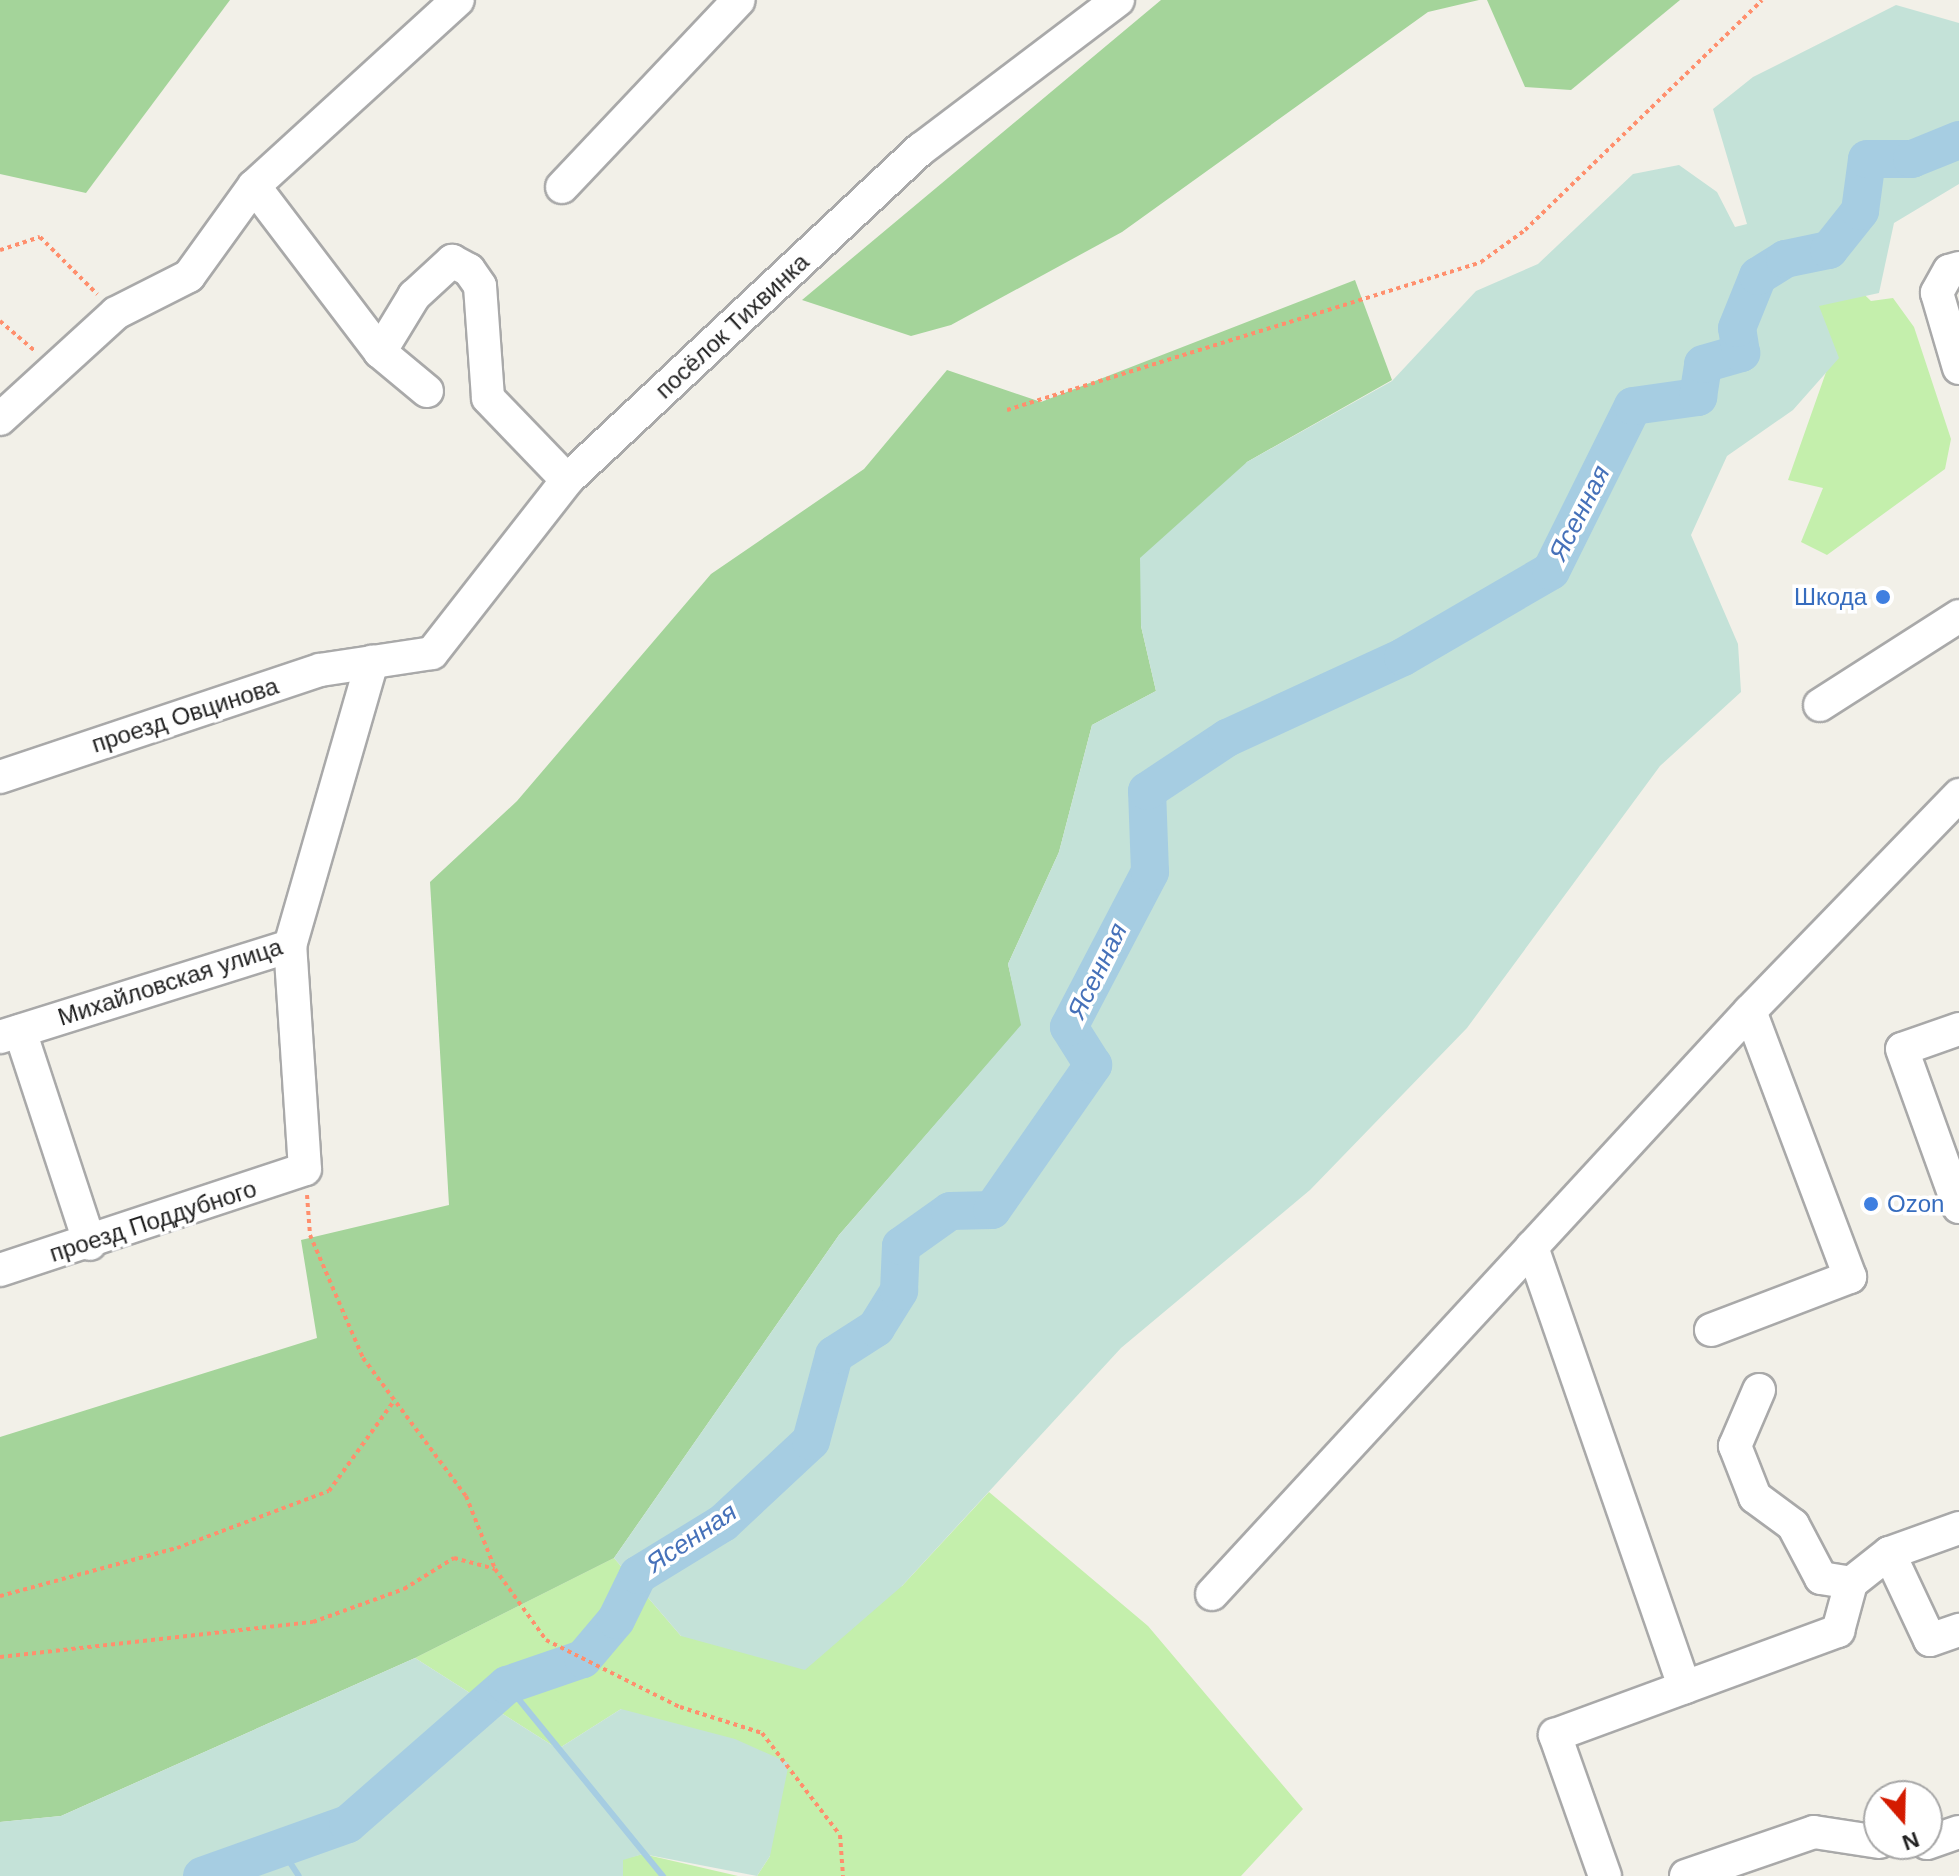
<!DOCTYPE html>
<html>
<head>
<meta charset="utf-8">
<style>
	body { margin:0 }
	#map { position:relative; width:1959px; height:1876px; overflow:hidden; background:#f2f0e8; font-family:Helvetica,sans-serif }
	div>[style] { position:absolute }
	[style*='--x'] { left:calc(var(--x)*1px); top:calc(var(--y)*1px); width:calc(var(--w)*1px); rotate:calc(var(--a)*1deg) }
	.grass>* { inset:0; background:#c4efac }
	.forest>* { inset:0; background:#a4d49a }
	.wetland>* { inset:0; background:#c4e2d8 }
	.stream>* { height:6px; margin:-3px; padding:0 3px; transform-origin:3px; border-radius:3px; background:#a6cde2 }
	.river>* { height:38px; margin:-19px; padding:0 19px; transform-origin:19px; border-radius:19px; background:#a6cde2 }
	.path>* { height:4px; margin-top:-2px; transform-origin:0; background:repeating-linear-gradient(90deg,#ff8f6d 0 4px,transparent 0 8px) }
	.roads { filter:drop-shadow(2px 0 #a9a9a9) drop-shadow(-2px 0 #a9a9a9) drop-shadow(0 2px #a9a9a9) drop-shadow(0 -2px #a9a9a9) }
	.minor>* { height:32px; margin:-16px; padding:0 16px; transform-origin:16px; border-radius:16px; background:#fff }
	.dots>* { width:22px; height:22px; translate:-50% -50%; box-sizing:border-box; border:4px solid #fff; border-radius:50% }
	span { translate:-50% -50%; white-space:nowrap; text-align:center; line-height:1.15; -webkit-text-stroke:7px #fff; paint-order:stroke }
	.street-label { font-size:24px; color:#222 }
	.shop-label { font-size:24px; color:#366cbe }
	.right { translate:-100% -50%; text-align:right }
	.left { translate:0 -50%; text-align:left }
	.water-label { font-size:26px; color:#4671b9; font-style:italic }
	.north { position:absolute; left:1863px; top:1780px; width:80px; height:80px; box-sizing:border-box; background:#fff; border:2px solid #a7a7a7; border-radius:50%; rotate:160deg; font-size:22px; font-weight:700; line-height:32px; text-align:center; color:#222 }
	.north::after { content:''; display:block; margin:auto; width:28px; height:36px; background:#d41b00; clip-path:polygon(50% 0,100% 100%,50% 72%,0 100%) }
</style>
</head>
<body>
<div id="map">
	<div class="grass">
		<div style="clip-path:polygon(1845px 276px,1871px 301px,1893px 298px,1914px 327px,1951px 439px,1945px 469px,1827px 555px,1801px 542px,1823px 488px,1788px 480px,1831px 358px,1804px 305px)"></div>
		<div style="clip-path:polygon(989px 1492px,1148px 1626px,1303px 1809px,1241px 1876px,757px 1876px,770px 1856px,621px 1709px,558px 1749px,415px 1658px,614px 1558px,681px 1636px,902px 1586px)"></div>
		<div style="clip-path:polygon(643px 1854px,738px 1876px,623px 1876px,623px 1859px)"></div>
	</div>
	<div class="forest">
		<div style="clip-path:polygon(0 0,230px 0,86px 193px,0 174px)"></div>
		<div style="clip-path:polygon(1161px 0,1479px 0,1428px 12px,1122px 232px,951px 325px,911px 336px,802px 300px)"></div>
		<div style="clip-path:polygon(1487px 0,1680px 0,1571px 90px,1525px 87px)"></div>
		<div style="clip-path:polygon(1355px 280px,1392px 380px,1247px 462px,1141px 626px,1156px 691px,1092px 725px,1059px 852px,1008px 964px,1022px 1025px,839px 1235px,614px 1558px,415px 1658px,61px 1816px,0 1822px,0 1437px,317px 1338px,301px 1240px,449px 1205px,430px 882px,517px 801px,711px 574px,864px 469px,947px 370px,1041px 402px)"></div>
	</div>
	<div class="wetland">
		<div style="clip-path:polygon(1896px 5px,1959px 23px,1959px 184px,1894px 223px,1879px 293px,1819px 306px,1839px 358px,1793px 410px,1727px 456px,1691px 535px,1738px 644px,1741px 692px,1660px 766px,1467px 1028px,1310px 1190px,1121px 1348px,902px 1586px,805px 1670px,681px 1636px,614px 1558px,839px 1235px,1021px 1025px,1008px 964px,1059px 852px,1092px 725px,1156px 691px,1141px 626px,1140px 558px,1247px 462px,1392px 381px,1476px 291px,1538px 264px,1633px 174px,1679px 165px,1717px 192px,1735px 227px,1747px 224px,1713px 109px,1753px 77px)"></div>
		<div style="clip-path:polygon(415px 1658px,558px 1749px,621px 1709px,735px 1739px,789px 1763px,770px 1856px,757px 1876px,643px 1854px,623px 1860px,623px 1876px,0 1876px,0 1822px,61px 1816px)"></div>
	</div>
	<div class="stream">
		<div style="--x:507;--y:1685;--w:247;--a:50.8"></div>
		<div style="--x:278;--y:1844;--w:38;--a:57"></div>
	</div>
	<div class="river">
		<div style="--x:202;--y:1876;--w:155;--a:-19.6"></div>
		<div style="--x:348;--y:1824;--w:211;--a:-41.2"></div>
		<div style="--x:507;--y:1685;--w:80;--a:-18.9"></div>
		<div style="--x:583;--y:1659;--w:51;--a:-49.8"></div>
		<div style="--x:616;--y:1620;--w:50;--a:-63.9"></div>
		<div style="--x:638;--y:1575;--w:100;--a:-31.5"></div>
		<div style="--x:723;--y:1523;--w:120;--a:-43"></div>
		<div style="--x:811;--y:1441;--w:89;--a:-75"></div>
		<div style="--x:834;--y:1355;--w:50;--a:-32.7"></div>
		<div style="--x:876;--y:1328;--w:44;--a:-58.1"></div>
		<div style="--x:899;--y:1291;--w:45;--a:-87.5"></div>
		<div style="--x:901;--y:1246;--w:60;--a:-35.5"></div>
		<div style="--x:950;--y:1211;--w:42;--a:-1.4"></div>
		<div style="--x:992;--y:1210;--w:177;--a:-55.1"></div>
		<div style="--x:1093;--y:1065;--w:45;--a:-122.3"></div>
		<div style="--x:1069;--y:1027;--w:175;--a:-62.4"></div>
		<div style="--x:1150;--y:872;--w:81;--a:-92.1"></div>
		<div style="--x:1147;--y:791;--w:96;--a:-33.5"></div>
		<div style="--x:1227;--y:738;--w:194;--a:-24.7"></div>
		<div style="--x:1403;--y:657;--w:171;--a:-30.2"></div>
		<div style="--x:1551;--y:571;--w:184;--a:-63.6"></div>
		<div style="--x:1633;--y:406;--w:66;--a:-7.9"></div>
		<div style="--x:1698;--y:397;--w:33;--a:-81"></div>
		<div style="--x:1703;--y:364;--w:40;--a:-16"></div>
		<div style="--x:1741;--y:353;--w:25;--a:-99"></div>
		<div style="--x:1737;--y:328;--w:56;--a:-68"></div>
		<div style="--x:1758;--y:276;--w:32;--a:-32"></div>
		<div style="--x:1785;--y:259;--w:45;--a:-11.6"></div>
		<div style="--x:1829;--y:250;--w:50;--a:-51.5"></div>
		<div style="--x:1860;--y:211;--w:52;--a:-82.3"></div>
		<div style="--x:1867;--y:159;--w:45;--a:0"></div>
		<div style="--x:1912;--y:159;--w:51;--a:-22"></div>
	</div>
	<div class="path">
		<div style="--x:0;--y:250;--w:42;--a:-18"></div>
		<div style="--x:40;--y:237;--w:81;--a:45"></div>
		<div style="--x:0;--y:321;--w:46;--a:40.6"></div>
		<div style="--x:1007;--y:410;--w:497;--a:-17.3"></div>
		<div style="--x:1481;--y:262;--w:54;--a:-36"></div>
		<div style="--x:1525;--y:230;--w:330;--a:-44.1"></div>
		<div style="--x:307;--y:1195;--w:40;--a:85.7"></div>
		<div style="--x:310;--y:1235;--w:134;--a:66.7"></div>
		<div style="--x:363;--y:1358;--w:172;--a:53.3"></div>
		<div style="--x:466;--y:1496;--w:79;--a:68.3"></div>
		<div style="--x:495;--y:1569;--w:87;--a:54.3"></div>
		<div style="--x:546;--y:1640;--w:150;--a:26.6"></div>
		<div style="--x:680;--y:1707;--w:86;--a:17.6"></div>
		<div style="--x:762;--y:1733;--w:128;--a:52.6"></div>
		<div style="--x:840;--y:1835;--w:41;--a:85.8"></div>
		<div style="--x:0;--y:1596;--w:183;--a:-15.2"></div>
		<div style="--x:177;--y:1548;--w:162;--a:-20.6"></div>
		<div style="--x:329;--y:1491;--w:111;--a:-54.2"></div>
		<div style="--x:0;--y:1657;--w:315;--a:-6.4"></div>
		<div style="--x:313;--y:1622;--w:97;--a:-19.9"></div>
		<div style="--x:404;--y:1589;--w:59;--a:-31.8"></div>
		<div style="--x:454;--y:1558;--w:42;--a:15"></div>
	</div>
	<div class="roads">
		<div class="minor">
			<div style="--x:254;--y:186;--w:208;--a:52.8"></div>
			<div style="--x:380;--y:352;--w:66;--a:-58.7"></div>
			<div style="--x:414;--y:296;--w:52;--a:-42.6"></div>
			<div style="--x:452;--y:261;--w:19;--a:28"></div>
			<div style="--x:469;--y:270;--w:19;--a:55"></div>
			<div style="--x:480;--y:286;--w:112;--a:85.9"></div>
			<div style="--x:488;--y:398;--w:114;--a:46.1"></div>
			<div style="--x:562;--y:187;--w:257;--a:-46.6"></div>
			<div style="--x:1959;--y:268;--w:10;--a:163"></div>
			<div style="--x:1949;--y:271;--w:25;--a:119"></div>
			<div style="--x:1937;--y:293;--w:78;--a:73.7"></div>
			<div style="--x:380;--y:352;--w:61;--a:39.7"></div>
			<div style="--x:0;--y:419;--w:157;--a:-42.4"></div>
			<div style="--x:116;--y:313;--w:82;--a:-26.9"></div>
			<div style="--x:189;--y:276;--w:111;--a:-54.2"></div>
			<div style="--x:254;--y:186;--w:276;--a:-42.4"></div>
			<div style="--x:1820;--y:705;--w:165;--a:-32.6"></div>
			<div style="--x:0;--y:777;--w:337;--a:-18.5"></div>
			<div style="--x:320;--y:670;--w:113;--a:-8.6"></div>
			<div style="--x:432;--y:653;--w:219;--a:-52"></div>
			<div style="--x:567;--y:480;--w:485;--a:-43.1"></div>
			<div style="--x:921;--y:149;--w:247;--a:-37.1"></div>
			<div style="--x:1959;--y:1029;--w:60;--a:160.7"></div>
			<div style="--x:1902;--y:1049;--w:168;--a:70.2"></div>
			<div style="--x:20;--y:1031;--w:224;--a:71.8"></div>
			<div style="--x:0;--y:1037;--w:304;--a:-17.4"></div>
			<div style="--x:290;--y:946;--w:296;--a:-73.9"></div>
			<div style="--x:1532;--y:1247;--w:321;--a:-47.3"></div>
			<div style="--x:0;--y:1270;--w:321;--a:-18.3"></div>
			<div style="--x:305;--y:1169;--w:224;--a:-93.8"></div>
			<div style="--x:1711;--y:1330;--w:149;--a:-20.9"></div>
			<div style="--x:1850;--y:1277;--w:284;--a:-110.6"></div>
			<div style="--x:1750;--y:1011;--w:301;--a:-45.9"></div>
			<div style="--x:1759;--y:1390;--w:61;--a:113.2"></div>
			<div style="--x:1735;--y:1446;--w:55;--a:68.6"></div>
			<div style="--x:1755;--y:1497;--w:47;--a:36.4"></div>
			<div style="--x:1793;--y:1525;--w:60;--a:62.2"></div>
			<div style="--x:1821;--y:1578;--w:30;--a:9"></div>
			<div style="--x:1959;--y:1528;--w:74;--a:160.3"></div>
			<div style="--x:1889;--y:1553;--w:96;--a:64.8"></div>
			<div style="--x:1930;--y:1640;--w:31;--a:-19"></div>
			<div style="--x:1212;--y:1594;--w:472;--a:-47.3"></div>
			<div style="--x:1532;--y:1247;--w:466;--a:70.9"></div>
			<div style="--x:1927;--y:1843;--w:34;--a:-19"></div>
			<div style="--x:1605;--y:1876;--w:150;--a:-109.5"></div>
			<div style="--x:1555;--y:1735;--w:302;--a:-20.2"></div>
			<div style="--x:1838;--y:1631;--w:50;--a:-74.8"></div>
			<div style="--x:1851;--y:1583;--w:48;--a:-38.3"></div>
			<div style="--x:1686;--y:1876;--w:135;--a:-19"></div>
			<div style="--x:1814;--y:1832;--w:66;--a:8.7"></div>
		</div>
	</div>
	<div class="dots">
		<div style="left:1883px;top:597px;background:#3f7fe0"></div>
		<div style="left:1871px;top:1204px;background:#3f7fe0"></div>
	</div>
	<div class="street-label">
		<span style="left:732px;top:326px;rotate:-43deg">посёлок Тихвинка</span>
		<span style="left:185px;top:715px;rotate:-18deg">проезд Овцинова</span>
		<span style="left:170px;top:982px;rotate:-18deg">Михайловская улица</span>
		<span style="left:153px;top:1221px;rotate:-18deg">проезд Поддубного</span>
	</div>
	<div class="shop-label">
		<span class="right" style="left:1867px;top:597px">Шкода</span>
		<span class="left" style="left:1887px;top:1204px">Ozon</span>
	</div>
	<div class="water-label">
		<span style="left:1580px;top:513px;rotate:-63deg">Ясенная</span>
		<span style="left:1098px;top:971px;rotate:-64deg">Ясенная</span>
		<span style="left:692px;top:1538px;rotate:-34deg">Ясенная</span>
	</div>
	<div class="north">N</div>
</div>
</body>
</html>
